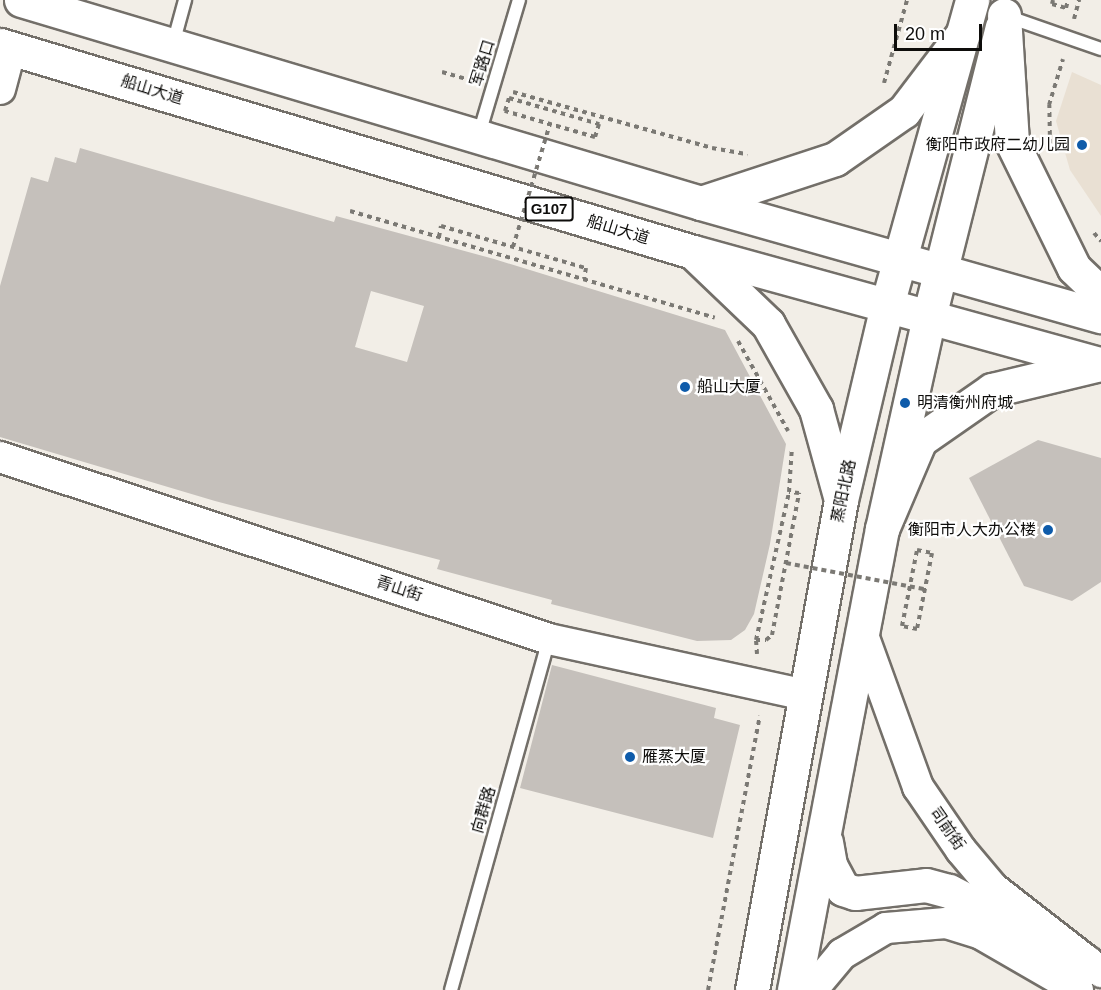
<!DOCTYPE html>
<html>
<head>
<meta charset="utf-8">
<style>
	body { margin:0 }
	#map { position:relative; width:1101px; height:990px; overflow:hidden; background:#f2eee7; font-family:Helvetica,"Noto Sans SC",sans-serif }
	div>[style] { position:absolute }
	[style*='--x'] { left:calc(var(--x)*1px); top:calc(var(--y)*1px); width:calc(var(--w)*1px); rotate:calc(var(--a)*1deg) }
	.built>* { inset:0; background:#e9e0d3 }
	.building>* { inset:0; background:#c5c0bb }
	.path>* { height:4px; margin-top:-2px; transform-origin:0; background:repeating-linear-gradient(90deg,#7b7974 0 4.5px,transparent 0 9px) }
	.roads { filter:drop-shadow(2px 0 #736f69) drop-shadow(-2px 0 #736f69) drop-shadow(0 2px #736f69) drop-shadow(0 -2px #736f69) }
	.service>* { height:12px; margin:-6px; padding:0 6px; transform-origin:6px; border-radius:6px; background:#fff }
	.tertiary>* { height:30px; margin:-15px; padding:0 15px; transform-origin:15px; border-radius:15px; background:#fff }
	.primary>* { height:33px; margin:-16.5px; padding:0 16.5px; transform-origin:16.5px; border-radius:16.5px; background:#fff }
	.trunk>* { height:33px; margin:-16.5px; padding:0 16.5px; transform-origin:16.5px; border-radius:16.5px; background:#fff }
	.path-bridge>* { height:4px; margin-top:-2px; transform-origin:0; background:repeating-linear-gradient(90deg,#7b7974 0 4.5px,transparent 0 9px) }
	.dots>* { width:16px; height:16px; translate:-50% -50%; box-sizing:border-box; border:3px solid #fff; border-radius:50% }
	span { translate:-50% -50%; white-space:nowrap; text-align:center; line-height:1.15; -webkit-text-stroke:4.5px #fff; paint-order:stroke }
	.shield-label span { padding:2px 4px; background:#fff; border:2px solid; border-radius:4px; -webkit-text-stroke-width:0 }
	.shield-label { font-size:15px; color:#0e0d0b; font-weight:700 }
	.street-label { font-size:16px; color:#0e0d0b }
	.poi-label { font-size:16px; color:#0e0d0b }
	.right { translate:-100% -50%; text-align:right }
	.left { translate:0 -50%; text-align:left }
	.scale { position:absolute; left:894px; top:24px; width:88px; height:27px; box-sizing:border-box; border:3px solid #0e0d0b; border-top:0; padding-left:8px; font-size:18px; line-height:21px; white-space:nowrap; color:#0e0d0b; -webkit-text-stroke:4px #fff; paint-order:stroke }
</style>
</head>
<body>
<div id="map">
	<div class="built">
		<div style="clip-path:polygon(1072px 72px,1101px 85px,1101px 216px,1070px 170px,1056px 121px)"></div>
	</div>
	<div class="building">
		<div style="clip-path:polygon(evenodd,80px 148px,334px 222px,336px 216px,494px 259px,725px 330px,786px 444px,770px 544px,754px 614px,745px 630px,731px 640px,697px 641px,551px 604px,552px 600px,437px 569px,440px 560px,215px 501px,0 437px,0 286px,31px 177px,48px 182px,55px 157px,76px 163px,80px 148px,371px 291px,424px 306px,407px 362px,355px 347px,371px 291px)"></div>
		<div style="clip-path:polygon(1038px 440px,1101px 458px,1101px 582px,1072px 601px,1024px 586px,969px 478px)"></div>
		<div style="clip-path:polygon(552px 665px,716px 708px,714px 718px,740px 725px,713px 838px,520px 788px)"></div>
	</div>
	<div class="path">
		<div style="--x:1053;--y:0;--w:4;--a:104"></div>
		<div style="--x:1052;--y:4;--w:15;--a:16"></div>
		<div style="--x:1066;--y:8;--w:8;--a:-76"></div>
		<div style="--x:1074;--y:19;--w:20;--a:-75"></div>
		<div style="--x:442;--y:72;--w:33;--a:16"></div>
		<div style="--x:884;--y:83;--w:86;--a:-74.5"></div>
		<div style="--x:513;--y:92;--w:207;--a:15.7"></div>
		<div style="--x:712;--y:148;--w:36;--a:10"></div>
		<div style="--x:509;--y:98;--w:94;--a:16.1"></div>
		<div style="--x:599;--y:124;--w:14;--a:107"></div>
		<div style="--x:595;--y:137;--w:94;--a:-163.9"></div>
		<div style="--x:505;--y:111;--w:14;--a:-73"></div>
		<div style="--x:1050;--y:144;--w:39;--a:-91"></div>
		<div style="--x:1049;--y:105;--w:48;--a:-73.1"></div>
		<div style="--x:350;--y:211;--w:380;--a:16.3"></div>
		<div style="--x:1094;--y:233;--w:11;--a:49"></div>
		<div style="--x:439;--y:237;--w:11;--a:-80"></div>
		<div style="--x:441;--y:226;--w:151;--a:16.2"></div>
		<div style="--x:586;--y:268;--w:11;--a:100"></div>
		<div style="--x:738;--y:341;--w:103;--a:60.9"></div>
		<div style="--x:917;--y:550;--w:15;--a:11"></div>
		<div style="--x:932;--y:553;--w:77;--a:101.2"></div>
		<div style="--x:917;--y:629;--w:15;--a:-169"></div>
		<div style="--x:902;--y:626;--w:77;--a:-78.8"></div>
		<div style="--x:756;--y:640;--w:10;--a:0"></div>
		<div style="--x:766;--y:640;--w:8;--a:-40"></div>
		<div style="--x:772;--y:635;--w:145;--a:-79.2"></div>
		<div style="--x:799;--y:493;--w:10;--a:-174"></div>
		<div style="--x:757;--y:654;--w:14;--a:-94"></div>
		<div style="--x:756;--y:640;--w:152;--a:-77.4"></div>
		<div style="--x:789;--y:492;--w:45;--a:-86.2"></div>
		<div style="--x:708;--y:990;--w:279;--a:-79.3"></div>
	</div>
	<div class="roads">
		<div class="service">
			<div style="--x:1006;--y:16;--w:101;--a:19.2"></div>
			<div style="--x:173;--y:44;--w:46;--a:-74.7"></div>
			<div style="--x:479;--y:134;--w:140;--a:-73.4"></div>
			<div style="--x:451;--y:990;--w:363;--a:-74.4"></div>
		</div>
		<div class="tertiary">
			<div style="--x:0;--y:89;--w:42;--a:-75"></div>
			<div style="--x:0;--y:457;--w:578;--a:18.34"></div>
			<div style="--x:549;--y:639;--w:263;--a:12.3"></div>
			<div style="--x:863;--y:635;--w:162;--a:70.1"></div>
			<div style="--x:918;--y:787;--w:76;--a:55.7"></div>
			<div style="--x:961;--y:850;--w:50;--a:49.9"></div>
			<div style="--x:993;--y:888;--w:137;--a:37.9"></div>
			<div style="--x:812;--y:990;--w:47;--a:-50.2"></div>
			<div style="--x:842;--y:954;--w:51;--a:-30.6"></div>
			<div style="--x:886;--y:928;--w:60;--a:-4.8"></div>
			<div style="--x:946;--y:923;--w:37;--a:17"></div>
			<div style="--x:981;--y:934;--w:112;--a:30"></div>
		</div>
		<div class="primary">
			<div style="--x:826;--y:842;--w:23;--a:80"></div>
			<div style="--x:830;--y:865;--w:27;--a:62"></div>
			<div style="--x:843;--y:889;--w:13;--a:18"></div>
			<div style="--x:855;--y:893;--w:71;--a:-6.4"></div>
			<div style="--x:926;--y:885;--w:24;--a:15"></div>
			<div style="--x:949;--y:891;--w:154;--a:27.4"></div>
			<div style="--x:752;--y:990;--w:498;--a:-79.7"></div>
			<div style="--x:841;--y:500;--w:200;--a:-76.7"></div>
			<div style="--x:887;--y:305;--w:317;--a:-74.4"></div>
			<div style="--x:794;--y:990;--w:469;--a:-79.2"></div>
			<div style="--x:882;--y:529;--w:217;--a:-77.5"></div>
			<div style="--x:929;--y:317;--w:299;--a:-75.9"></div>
		</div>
		<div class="trunk">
			<div style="--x:21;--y:0;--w:710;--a:16.62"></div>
			<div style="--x:701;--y:203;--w:416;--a:15.8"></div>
			<div style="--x:1004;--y:15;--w:127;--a:86.4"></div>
			<div style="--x:1012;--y:142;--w:140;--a:63.8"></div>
			<div style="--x:1074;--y:268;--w:37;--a:44"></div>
			<div style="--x:0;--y:45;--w:723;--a:16.63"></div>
			<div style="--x:693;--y:252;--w:423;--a:15.4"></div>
			<div style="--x:701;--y:203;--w:141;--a:-18.2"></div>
			<div style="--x:835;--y:159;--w:84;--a:-34.8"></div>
			<div style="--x:904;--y:111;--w:96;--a:-52.7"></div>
			<div style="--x:696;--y:255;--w:100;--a:43.8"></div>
			<div style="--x:768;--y:324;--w:98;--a:60.5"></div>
			<div style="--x:816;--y:409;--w:94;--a:74.6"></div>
			<div style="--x:882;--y:529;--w:97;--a:-66.9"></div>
			<div style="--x:920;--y:440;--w:88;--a:-34.8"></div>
			<div style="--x:992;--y:390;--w:111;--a:-13.5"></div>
		</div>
	</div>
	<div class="path-bridge">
		<div style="--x:513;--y:247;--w:128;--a:-73.3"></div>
		<div style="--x:786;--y:563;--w:140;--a:10.7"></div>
	</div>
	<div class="dots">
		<div style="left:1082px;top:145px;background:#0e5baa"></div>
		<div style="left:685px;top:387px;background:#0e5baa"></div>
		<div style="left:905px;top:403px;background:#0e5baa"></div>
		<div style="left:1048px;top:530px;background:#0e5baa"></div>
		<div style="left:630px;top:757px;background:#0e5baa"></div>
	</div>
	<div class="shield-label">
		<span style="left:549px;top:209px">G107</span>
	</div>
	<div class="street-label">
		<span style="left:483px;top:63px;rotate:-73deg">军路口</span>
		<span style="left:152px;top:90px;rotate:17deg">船山大道</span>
		<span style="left:618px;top:230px;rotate:17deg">船山大道</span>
		<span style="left:844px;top:491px;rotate:-78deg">蒸阳北路</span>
		<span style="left:399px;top:589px;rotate:18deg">青山街</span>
		<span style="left:484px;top:810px;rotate:-74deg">向群路</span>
		<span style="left:947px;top:829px;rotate:55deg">司前街</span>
	</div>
	<div class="poi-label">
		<span class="right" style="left:1070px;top:145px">衡阳市政府二幼儿园</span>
		<span class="left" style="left:697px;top:387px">船山大厦</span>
		<span class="left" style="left:917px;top:403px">明清衡州府城</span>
		<span class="right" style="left:1036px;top:530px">衡阳市人大办公楼</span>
		<span class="left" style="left:642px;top:757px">雁蒸大厦</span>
	</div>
	<div class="scale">20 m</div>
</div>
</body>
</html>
